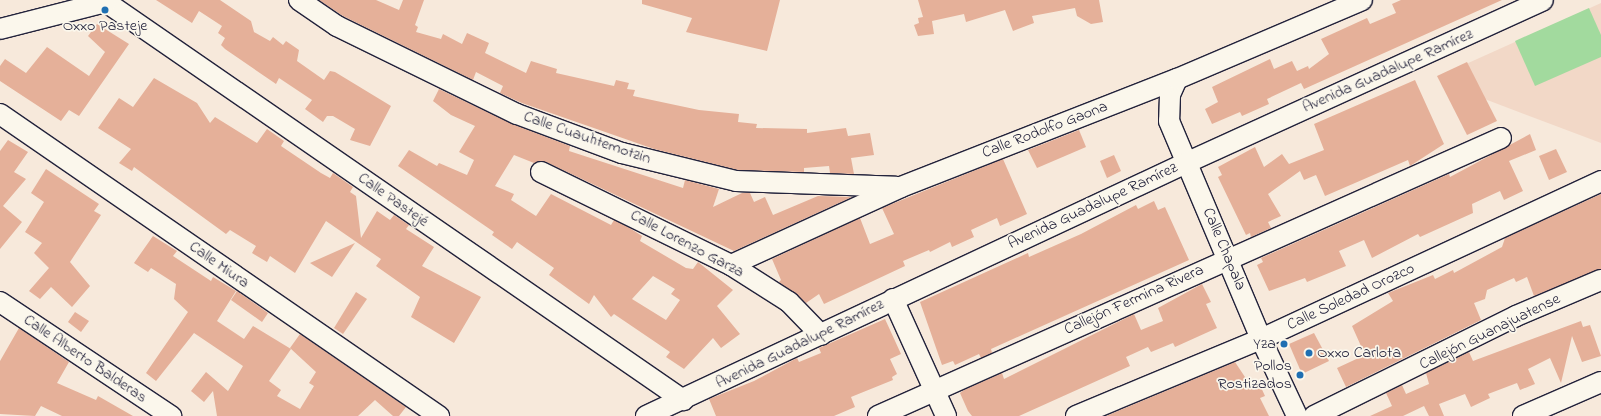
<!DOCTYPE html>
<html>
<head>
<meta charset="utf-8">
<style>
	body { margin:0 }
	#map { position:relative; width:1601px; height:416px; overflow:hidden; background:#f7e9db; font-family:"Indie Flower",sans-serif }
	div>[style] { position:absolute }
	[style*='--x'] { left:calc(var(--x)*1px); top:calc(var(--y)*1px); width:calc(var(--w)*1px); rotate:calc(var(--a)*1deg) }
	.built>* { inset:0; background:#f2d8c7 }
	.green>* { inset:0; background:#a2da9e }
	.building>* { inset:0; background:#e5b099 }
	.roads { filter:drop-shadow(1px 0 #22223b) drop-shadow(-1px 0 #22223b) drop-shadow(0 1px #22223b) drop-shadow(0 -1px #22223b) }
	.minor>* { height:20px; margin:-10px; padding:0 10px; transform-origin:10px; border-radius:10px; background:#fbf7ec }
	.dots>* { width:11px; height:11px; translate:-50% -50%; box-sizing:border-box; border:2px solid #fbf7ec; border-radius:50% }
	span { translate:-50% -50%; white-space:nowrap; text-align:center; line-height:1.15; -webkit-text-stroke:3.5px #fbf7ec; paint-order:stroke }
	.poi-label { font-size:16px; color:#22223b }
	.right { translate:-100% -50%; text-align:right }
	.left { translate:0 -50%; text-align:left }
	.street-label { font-size:16px; color:#22223b }
</style>
</head>
<body>
<div id="map">
	<div class="built">
		<div style="clip-path:polygon(1601px 3px,1601px 143px,1482px 98px,1466px 64px)"></div>
	</div>
	<div class="green">
		<div style="clip-path:polygon(1589px 8px,1601px 35px,1601px 57px,1535px 86px,1515px 41px)"></div>
	</div>
	<div class="building">
		<div style="clip-path:polygon(156px 0,220px 0,251px 21px,254px 32px,270px 41px,273px 37px,283px 45px,286px 41px,299px 50px,297px 61px,324px 80px,330px 71px,335px 72px,391px 106px,370px 146px,350px 140px,355px 129px,333px 116px,327px 116px,323px 122px,305px 109px,312px 100px,279px 78px,276px 84px,225px 49px,221px 45px,225px 38px,218px 33px,222px 26px,199px 11px,192px 23px)"></div>
		<div style="clip-path:polygon(319px 0,376px 0,399px 10px,403px 0,424px 0,415px 25px,418px 27px,416px 32px,441px 39px,443px 34px,462px 44px,467px 33px,489px 43px,485px 53px,526px 73px,531px 61px,557px 69px,556px 73px,614px 86px,616px 80px,629px 83px,627px 89px,635px 90px,633px 96px,699px 110px,739px 114px,738px 122px,757px 124px,756px 128px,807px 129px,807px 133px,846px 128px,848px 136px,870px 133px,874px 155px,851px 158px,854px 174px,830px 173px,829px 166px,804px 168px,804px 172px,738px 170px,654px 149px,522px 103px,500px 93px,503px 86px,476px 72px,473px 80px,343px 16px)"></div>
		<div style="clip-path:polygon(642px 0,780px 0,767px 51px,686px 32px,692px 18px,642px 4px)"></div>
		<div style="clip-path:polygon(918px 0,1099px 0,1103px 22px,1091px 24px,1077px 16px,1075px 8px,1032px 16px,1034px 23px,1013px 31px,1005px 10px,966px 22px,964px 14px,932px 21px,934px 34px,918px 36px,914px 25px,919px 23px,918px 18px,923px 17px)"></div>
		<div style="clip-path:polygon(1401px 0,1502px 0,1304px 89px,1301px 83px,1267px 99px,1269px 104px,1242px 116px,1240px 112px,1212px 124px,1205px 109px,1218px 102px,1212px 87px,1270px 59px,1274px 69px,1292px 61px,1297px 71px,1308px 66px,1309px 69px,1329px 54px,1321px 39px,1367px 18px,1370px 24px,1396px 13px,1392px 4px)"></div>
		<div style="clip-path:polygon(97px 24px,129px 44px,79px 116px,69px 110px,61px 121px,0 81px,0 66px,5px 59px,26px 73px,47px 47px,89px 76px,105px 52px,88px 36px)"></div>
		<div style="clip-path:polygon(1467px 62px,1497px 121px,1467px 135px,1437px 76px)"></div>
		<div style="clip-path:polygon(154px 78px,197px 103px,210px 123px,215px 117px,257px 143px,267px 129px,284px 141px,281px 146px,321px 173px,330px 178px,333px 173px,353px 187px,350px 192px,356px 196px,361px 238px,377px 211px,390px 220px,394px 215px,409px 225px,406px 229px,434px 247px,422px 266px,481px 297px,454px 343px,411px 317px,420px 297px,376px 266px,381px 259px,326px 221px,295px 273px,270px 256px,267px 262px,252px 253px,256px 246px,230px 230px,226px 234px,134px 167px,132px 171px,119px 163px,131px 149px,98px 128px,119px 98px,133px 107px)"></div>
		<div style="clip-path:polygon(1415px 80px,1444px 144px,1410px 166px,1408px 160px,1325px 196px,1316px 175px,1304px 180px,1300px 171px,1268px 194px,1281px 216px,1268px 222px,1271px 228px,1251px 237px,1250px 233px,1246px 235px,1218px 177px,1222px 175px,1218px 167px,1255px 147px,1264px 167px,1282px 154px,1289px 164px,1324px 150px,1314px 124px)"></div>
		<div style="clip-path:polygon(evenodd,439px 89px,512px 124px,570px 146px,569px 151px,683px 188px,685px 180px,719px 189px,713px 207px,742px 193px,750px 193px,754px 202px,765px 197px,773px 215px,818px 196px,852px 197px,734px 251px,546px 162px,534px 163px,514px 155px,495px 186px,514px 194px,511px 200px,536px 216px,551px 194px,611px 225px,614px 220px,628px 227px,642px 236px,640px 241px,686px 268px,693px 269px,698px 262px,733px 290px,717px 306px,740px 334px,721px 348px,713px 338px,684px 369px,666px 357px,670px 352px,614px 314px,611px 317px,594px 295px,589px 304px,549px 275px,554px 268px,517px 242px,512px 249px,492px 235px,494px 232px,398px 166px,409px 150px,437px 166px,439px 163px,467px 175px,474px 160px,459px 152px,475px 126px,451px 115px,433px 101px,439px 89px,653px 276px,675px 289px,671px 294px,680px 300px,666px 320px,632px 299px,653px 276px)"></div>
		<div style="clip-path:polygon(1079px 130px,1086px 147px,1037px 168px,1028px 150px)"></div>
		<div style="clip-path:polygon(1530px 134px,1536px 150px,1509px 161px,1523px 191px,1504px 200px,1500px 191px,1472px 204px,1473px 213px,1420px 237px,1418px 234px,1372px 258px,1364px 240px,1339px 251px,1346px 266px,1307px 282px,1305px 278px,1269px 291px,1257px 265px,1263px 262px,1261px 258px,1449px 174px,1450px 177px)"></div>
		<div style="clip-path:polygon(8px 140px,28px 152px,14px 172px,26px 179px,3px 206px,22px 222px,0 249px,0 151px)"></div>
		<div style="clip-path:polygon(1556px 149px,1567px 172px,1549px 180px,1539px 156px)"></div>
		<div style="clip-path:polygon(1114px 155px,1121px 171px,1107px 178px,1100px 161px)"></div>
		<div style="clip-path:polygon(1003px 159px,1027px 214px,1000px 226px,997px 218px,971px 230px,974px 237px,952px 247px,950px 242px,930px 252px,929px 250px,903px 261px,905px 266px,824px 304px,819px 294px,806px 303px,779px 282px,781px 280px,772px 259px,860px 218px,870px 244px,894px 234px,882px 208px)"></div>
		<div style="clip-path:polygon(46px 169px,99px 204px,94px 211px,101px 215px,70px 262px,90px 286px,72px 307px,51px 287px,40px 299px,29px 291px,49px 268px,34px 253px,42px 243px,25px 232px,44px 202px,31px 193px)"></div>
		<div style="clip-path:polygon(1601px 194px,1601px 269px,1534px 296px,1527px 277px,1516px 282px,1514px 278px,1487px 290px,1485px 299px,1474px 303px,1481px 320px,1346px 387px,1337px 368px,1365px 355px,1352px 326px,1393px 301px,1388px 293px,1433px 275px,1435px 279px,1453px 270px,1454px 273px,1502px 247px,1505px 238px)"></div>
		<div style="clip-path:polygon(1154px 201px,1158px 210px,1165px 207px,1189px 260px,991px 349px,992px 353px,981px 358px,979px 354px,955px 365px,953px 361px,942px 365px,920px 302px,1028px 253px,1029px 257px,1081px 234px,1136px 205px,1138px 209px)"></div>
		<div style="clip-path:polygon(153px 236px,177px 251px,173px 256px,211px 281px,213px 277px,236px 291px,217px 321px,244px 339px,253px 326px,291px 349px,269px 381px,281px 390px,277px 396px,300px 409px,314px 386px,309px 383px,316px 372px,290px 348px,300px 334px,406px 407px,399px 416px,393px 416px,375px 400px,358px 416px,217px 416px,213px 391px,204px 402px,191px 391px,206px 372px,228px 391px,243px 366px,194px 333px,156px 381px,146px 373px,188px 312px,174px 299px,176px 284px,151px 268px,148px 272px,134px 263px)"></div>
		<div style="clip-path:polygon(355px 243px,332px 277px,310px 263px)"></div>
		<div style="clip-path:polygon(1202px 284px,1211px 302px,1206px 304px,1217px 328px,1175px 347px,1173px 343px,1151px 352px,1148px 347px,1126px 357px,1130px 366px,1019px 416px,972px 416px,968px 411px,960px 393px,964px 390px,1002px 373px,1004px 379px,1134px 314px,1141px 330px,1163px 321px,1158px 308px)"></div>
		<div style="clip-path:polygon(237px 291px,268px 313px,262px 322px,231px 300px)"></div>
		<div style="clip-path:polygon(356px 292px,367px 299px,343px 334px,334px 328px)"></div>
		<div style="clip-path:polygon(75px 312px,89px 321px,81px 332px,68px 322px)"></div>
		<div style="clip-path:polygon(885px 319px,901px 354px,890px 359px,897px 374px,892px 377px,893px 380px,851px 397px,855px 407px,834px 416px,716px 416px,709px 399px,754px 381px,797px 358px,799px 362px,821px 353px,819px 348px)"></div>
		<div style="clip-path:polygon(1581px 321px,1583px 327px,1590px 325px,1601px 356px,1582px 362px,1572px 336px,1561px 383px,1550px 358px,1528px 369px,1535px 384px,1520px 390px,1517px 383px,1488px 394px,1490px 398px,1471px 407px,1465px 394px,1439px 404px,1444px 416px,1429px 416px,1424px 406px,1403px 416px,1370px 416px,1392px 406px,1386px 393px,1402px 385px,1406px 394px,1429px 384px,1426px 373px,1469px 352px,1473px 361px)"></div>
		<div style="clip-path:polygon(19px 328px,69px 362px,57px 383px,96px 400px,98px 396px,133px 416px,62px 416px,41px 406px,35px 416px,0 414px,0 361px)"></div>
		<div style="clip-path:polygon(1314px 333px,1329px 361px,1302px 374px,1289px 344px)"></div>
		<div style="clip-path:polygon(1235px 362px,1251px 386px,1259px 383px,1265px 396px,1260px 398px,1269px 416px,1106px 416px)"></div>
	</div>
	<div class="roads">
		<div class="minor">
			<div style="--x:103;--y:0;--w:705;--a:34.59"></div>
			<div style="--x:299;--y:0;--w:46;--a:34.4"></div>
			<div style="--x:337;--y:26;--w:200;--a:26.1"></div>
			<div style="--x:517;--y:114;--w:112;--a:20.4"></div>
			<div style="--x:622;--y:153;--w:117;--a:13.8"></div>
			<div style="--x:736;--y:181;--w:160;--a:2.1"></div>
			<div style="--x:0;--y:29;--w:109;--a:-14.3"></div>
			<div style="--x:1177;--y:79;--w:17;--a:114"></div>
			<div style="--x:1170;--y:95;--w:26;--a:92"></div>
			<div style="--x:1169;--y:121;--w:237;--a:67.1"></div>
			<div style="--x:1261;--y:339;--w:85;--a:64.9"></div>
			<div style="--x:0;--y:114;--w:533;--a:34.53"></div>
			<div style="--x:541;--y:172;--w:212;--a:26.1"></div>
			<div style="--x:731;--y:265;--w:69;--a:32.5"></div>
			<div style="--x:789;--y:302;--w:46;--a:45.9"></div>
			<div style="--x:731;--y:265;--w:187;--a:-24.6"></div>
			<div style="--x:901;--y:187;--w:296;--a:-21.4"></div>
			<div style="--x:1177;--y:79;--w:201;--a:-23.1"></div>
			<div style="--x:893;--y:299;--w:128;--a:65.6"></div>
			<div style="--x:0;--y:302;--w:206;--a:33.7"></div>
			<div style="--x:646;--y:416;--w:596;--a:-25.1"></div>
			<div style="--x:1186;--y:163;--w:392;--a:-24.5"></div>
			<div style="--x:878;--y:416;--w:682;--a:-24.05"></div>
			<div style="--x:1076;--y:416;--w:200;--a:-22.6"></div>
			<div style="--x:1261;--y:339;--w:375;--a:-24.9"></div>
			<div style="--x:1314;--y:416;--w:225;--a:-26.3"></div>
			<div style="--x:1516;--y:316;--w:92;--a:-23"></div>
			<div style="--x:1523;--y:416;--w:85;--a:-23.6"></div>
		</div>
	</div>
	<div class="dots">
		<div style="left:105px;top:10px;background:#1f6fb2"></div>
		<div style="left:1284px;top:344px;background:#1f6fb2"></div>
		<div style="left:1309px;top:353px;background:#1f6fb2"></div>
		<div style="left:1300px;top:375px;background:#1f6fb2"></div>
	</div>
	<div class="poi-label">
		<span style="left:105px;top:26px">Oxxo Pasteje</span>
		<span class="right" style="left:1276px;top:344px">Yza</span>
		<span class="left" style="left:1317px;top:353px">Oxxo Carlota</span>
		<span class="right" style="left:1292px;top:375px">Pollos<br>Rostizados</span>
	</div>
	<div class="street-label">
		<span style="left:1388px;top:71px;rotate:-24deg">Avenida Guadalupe Ramírez</span>
		<span style="left:1045px;top:130px;rotate:-21deg">Calle Rodolfo Gaona</span>
		<span style="left:587px;top:138px;rotate:19deg">Calle Cuauhtemotzin</span>
		<span style="left:393px;top:200px;rotate:35deg">Calle Pastejé</span>
		<span style="left:1093px;top:206px;rotate:-25deg">Avenida Guadalupe Ramírez</span>
		<span style="left:687px;top:244px;rotate:28deg">Calle Lorenzo Garza</span>
		<span style="left:1224px;top:249px;rotate:67deg">Calle Chapala</span>
		<span style="left:219px;top:265px;rotate:35deg">Calle Miura</span>
		<span style="left:1351px;top:297px;rotate:-25deg">Calle Soledad Orozco</span>
		<span style="left:1134px;top:300px;rotate:-24deg">Callejón Fermina Rivera</span>
		<span style="left:1490px;top:332px;rotate:-26deg">Callejón Guanajuatense</span>
		<span style="left:800px;top:344px;rotate:-26deg">Avenida Guadalupe Ramírez</span>
		<span style="left:85px;top:359px;rotate:34deg">Calle Alberto Balderas</span>
	</div>
</div>
</body>
</html>
